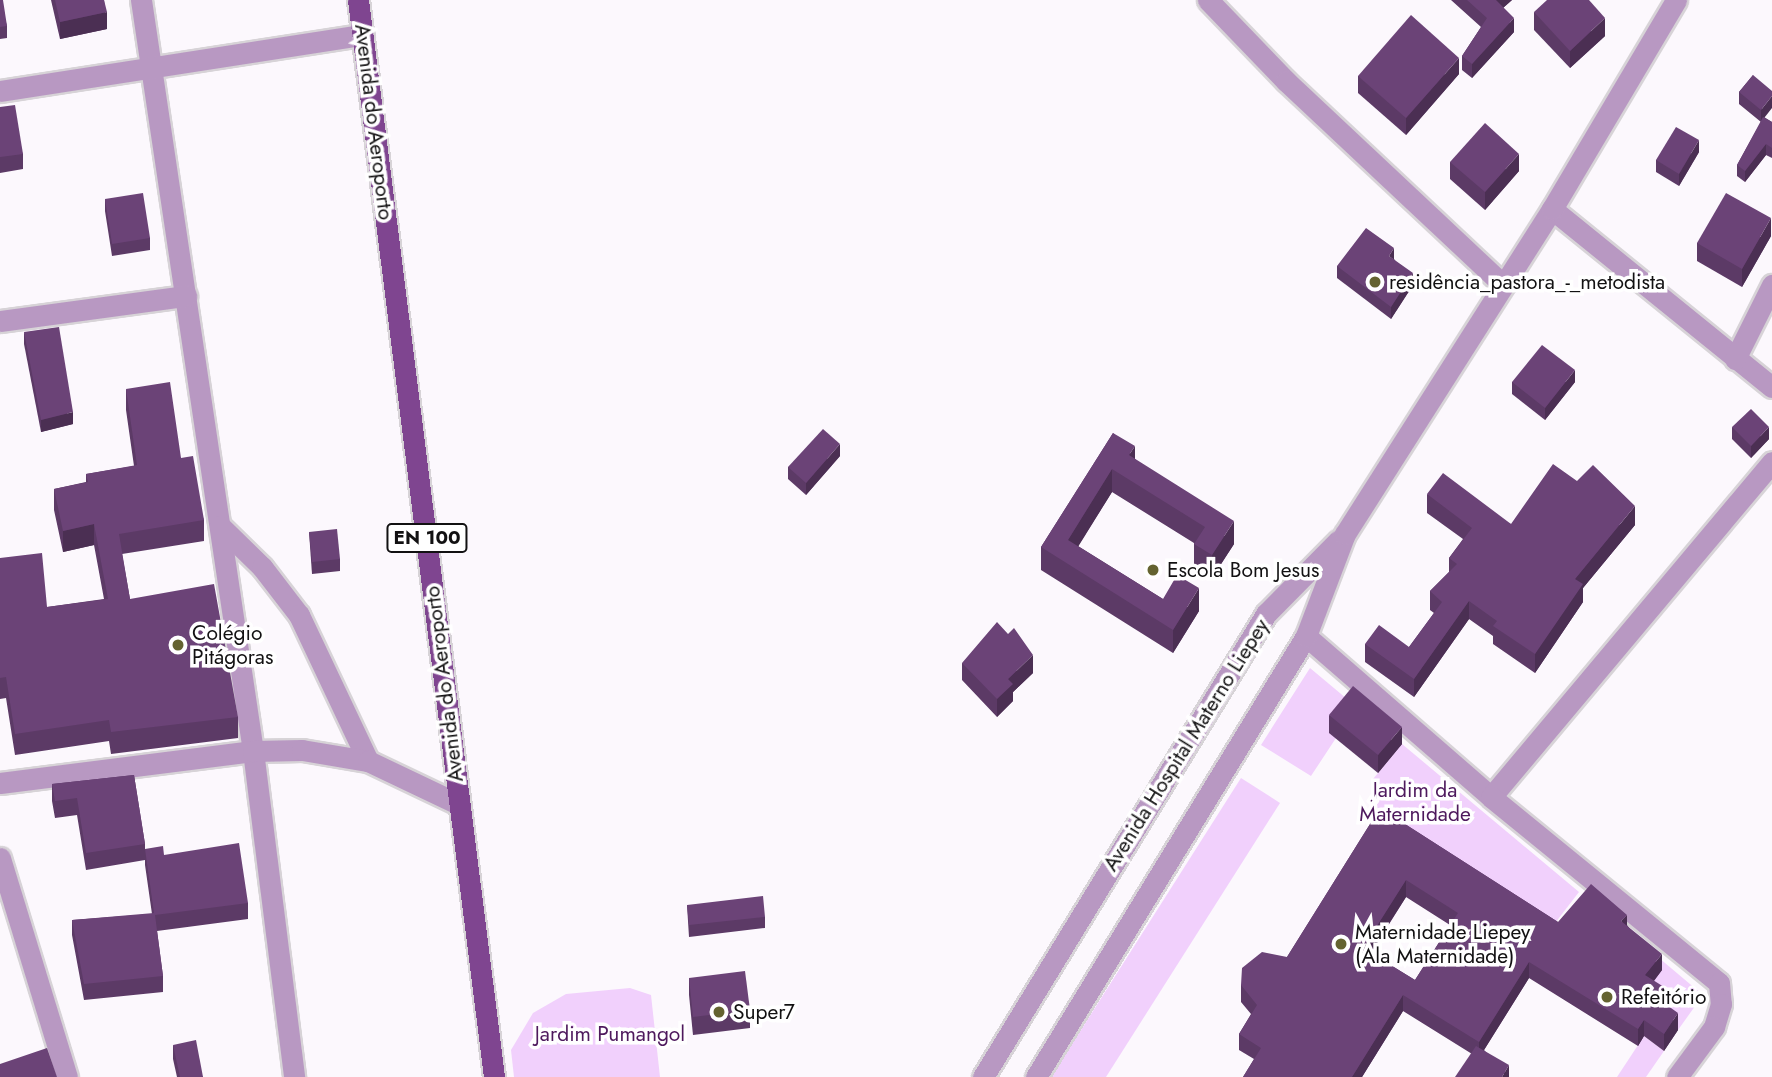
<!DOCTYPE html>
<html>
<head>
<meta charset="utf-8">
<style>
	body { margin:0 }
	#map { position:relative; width:1772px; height:1077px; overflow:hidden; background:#fcf8fd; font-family:Jost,sans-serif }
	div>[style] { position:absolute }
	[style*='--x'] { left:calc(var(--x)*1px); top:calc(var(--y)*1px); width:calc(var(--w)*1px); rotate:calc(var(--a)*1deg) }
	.green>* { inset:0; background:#f1d0fc }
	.roads { filter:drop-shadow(2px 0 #d7d3d7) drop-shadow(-2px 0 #d7d3d7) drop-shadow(0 2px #d7d3d7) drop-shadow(0 -2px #d7d3d7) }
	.minor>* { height:21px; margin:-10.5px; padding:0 10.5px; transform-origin:10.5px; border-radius:10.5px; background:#b898c2 }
	.major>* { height:21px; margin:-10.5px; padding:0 10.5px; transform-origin:10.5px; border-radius:10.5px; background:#7f4590 }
	.wall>* { inset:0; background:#5c3a66 }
	.shaded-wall>* { inset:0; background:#4b2f53 }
	.building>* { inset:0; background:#6b4377 }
	.dots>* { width:19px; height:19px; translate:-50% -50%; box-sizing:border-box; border:4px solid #fff; border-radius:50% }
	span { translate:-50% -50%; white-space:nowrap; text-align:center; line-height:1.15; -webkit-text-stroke:7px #fff; paint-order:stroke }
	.shield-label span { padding:2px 5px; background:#fff; border:2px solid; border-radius:5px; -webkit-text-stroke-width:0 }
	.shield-label { font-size:19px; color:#121112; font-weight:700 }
	.street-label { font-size:21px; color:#121112 }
	.poi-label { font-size:21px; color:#121112 }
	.left { translate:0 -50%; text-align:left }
	.park-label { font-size:21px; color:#4e195d }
</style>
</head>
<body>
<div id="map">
	<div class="green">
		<div style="clip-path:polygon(1310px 668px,1353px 704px,1330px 732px,1336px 738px,1311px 776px,1261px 745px)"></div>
		<div style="clip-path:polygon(1402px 744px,1579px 892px,1535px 949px,1533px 919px,1366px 815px,1374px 801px,1373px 779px)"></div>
		<div style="clip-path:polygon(1241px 778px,1280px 803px,1106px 1077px,1051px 1077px)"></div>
		<div style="clip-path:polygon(1627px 931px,1703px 995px,1678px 1030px,1657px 1015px)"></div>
		<div style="clip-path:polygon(630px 988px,651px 995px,660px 1077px,514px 1077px,511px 1050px,533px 1013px,566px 994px)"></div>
		<div style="clip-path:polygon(1644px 1036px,1664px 1051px,1646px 1077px,1617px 1077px)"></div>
	</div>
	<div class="roads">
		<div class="minor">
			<div style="--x:141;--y:0;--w:759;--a:81.52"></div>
			<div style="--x:253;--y:751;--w:329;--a:82.8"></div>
			<div style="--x:1208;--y:0;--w:112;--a:46.1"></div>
			<div style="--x:1286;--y:81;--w:298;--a:43.2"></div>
			<div style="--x:0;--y:91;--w:367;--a:-8.8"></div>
			<div style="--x:1552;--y:209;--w:283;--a:39"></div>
			<div style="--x:0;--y:321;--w:188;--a:-7.7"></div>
			<div style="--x:1735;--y:359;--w:83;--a:-63.4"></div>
			<div style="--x:220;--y:526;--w:59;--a:44.3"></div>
			<div style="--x:262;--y:567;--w:61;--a:52.4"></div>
			<div style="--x:299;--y:615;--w:161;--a:64.7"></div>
			<div style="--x:1306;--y:636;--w:245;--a:41"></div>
			<div style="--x:1491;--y:797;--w:437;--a:-50"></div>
			<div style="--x:0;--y:783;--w:255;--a:-7.2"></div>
			<div style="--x:253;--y:751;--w:49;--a:-1.2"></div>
			<div style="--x:302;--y:750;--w:67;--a:9.5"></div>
			<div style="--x:368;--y:761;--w:100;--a:25.5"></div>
			<div style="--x:1491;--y:797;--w:294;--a:39.2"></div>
			<div style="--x:1719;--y:983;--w:21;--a:85"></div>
			<div style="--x:1721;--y:1004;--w:24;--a:107"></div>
			<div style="--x:1714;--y:1027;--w:62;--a:126.5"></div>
			<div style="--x:0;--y:858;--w:229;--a:73"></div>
			<div style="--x:983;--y:1077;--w:543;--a:-58.57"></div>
			<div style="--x:1266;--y:614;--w:103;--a:-45.4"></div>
			<div style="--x:1036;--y:1077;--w:517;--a:-58.52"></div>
			<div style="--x:1306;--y:636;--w:109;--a:-69.1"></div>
			<div style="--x:1345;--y:534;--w:385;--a:-57.5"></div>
			<div style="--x:1552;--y:209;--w:243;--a:-59.3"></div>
		</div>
		<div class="major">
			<div style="--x:358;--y:0;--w:1086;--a:82.8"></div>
		</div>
	</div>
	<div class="wall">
		<div style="clip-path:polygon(0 0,7px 26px,7px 38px,0 39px)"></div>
		<div style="clip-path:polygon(51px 0,104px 0,107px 29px,60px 39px)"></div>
		<div style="clip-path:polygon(1451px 0,1512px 0,1503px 8px,1514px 32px,1472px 78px,1462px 70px,1462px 56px,1481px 27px)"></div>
		<div style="clip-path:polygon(1534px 12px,1605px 36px,1570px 68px,1534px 30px)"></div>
		<div style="clip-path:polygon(1459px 74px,1406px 135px,1358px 93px,1358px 76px)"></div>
		<div style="clip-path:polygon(1753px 75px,1764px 117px,1772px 122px,1772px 158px,1766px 155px,1745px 182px,1737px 176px,1737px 165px,1761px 122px,1739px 104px,1739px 92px)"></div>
		<div style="clip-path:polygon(0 107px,23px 154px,23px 169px,0 173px)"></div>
		<div style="clip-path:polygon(1699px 152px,1679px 186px,1656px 172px,1656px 160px)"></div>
		<div style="clip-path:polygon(1450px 162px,1519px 171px,1485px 210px,1450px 179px)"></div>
		<div style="clip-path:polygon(105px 199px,150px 238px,150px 250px,112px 256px,105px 211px)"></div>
		<div style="clip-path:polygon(1771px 236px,1742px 287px,1697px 261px,1697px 243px)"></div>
		<div style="clip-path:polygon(1394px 259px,1413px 285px,1391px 319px,1337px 278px,1337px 266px)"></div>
		<div style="clip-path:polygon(24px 332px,73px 424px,41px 432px,24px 344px)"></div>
		<div style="clip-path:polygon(1512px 382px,1575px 382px,1545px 420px,1512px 394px)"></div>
		<div style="clip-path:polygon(126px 389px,181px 458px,204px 520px,204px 541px,122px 554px,130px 599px,238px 717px,238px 738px,111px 754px,109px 741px,15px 755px,6px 698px,0 699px,0 558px,47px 607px,104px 599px,94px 545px,63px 552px,54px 510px,54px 489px,86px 482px,86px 474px,134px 466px,126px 410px)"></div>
		<div style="clip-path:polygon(1732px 427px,1769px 439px,1751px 458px,1732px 439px)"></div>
		<div style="clip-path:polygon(1113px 433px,1135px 459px,1234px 544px,1212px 578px,1194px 567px,1194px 543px,1112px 492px,1078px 546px,1163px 599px,1199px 611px,1173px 653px,1041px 570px,1041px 547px)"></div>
		<div style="clip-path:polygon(840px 456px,806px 495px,788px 479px,788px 467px)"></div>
		<div style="clip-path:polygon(1427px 494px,1511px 524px,1635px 525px,1583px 588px,1583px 602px,1535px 673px,1493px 644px,1493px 636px,1469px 619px,1414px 697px,1365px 662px,1365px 644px,1409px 647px,1434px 613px,1430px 610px,1430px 591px,1449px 572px,1449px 558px,1463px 539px,1427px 513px)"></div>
		<div style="clip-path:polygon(309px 532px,340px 559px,340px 571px,312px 574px)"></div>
		<div style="clip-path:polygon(962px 663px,1033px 673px,1013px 692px,1013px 701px,997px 717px,962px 680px)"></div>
		<div style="clip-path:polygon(1329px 715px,1402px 744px,1378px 773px,1329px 733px)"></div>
		<div style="clip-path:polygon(134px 775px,145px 844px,145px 860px,86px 870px,77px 815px,55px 818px,52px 801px,52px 784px)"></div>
		<div style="clip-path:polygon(evenodd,1380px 808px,1558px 922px,1627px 925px,1662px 970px,1654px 981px,1664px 1003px,1678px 1030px,1664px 1051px,1644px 1036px,1638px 1046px,1529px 978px,1484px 1050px,1509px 1077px,1403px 1011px,1362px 1077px,1243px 1077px,1254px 1059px,1239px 1050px,1239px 1034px,1251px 1014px,1241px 1002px,1241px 985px,1287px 957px,1380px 808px,1406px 897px,1450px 925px,1415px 980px,1371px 953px,1406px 897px)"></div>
		<div style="clip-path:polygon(145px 849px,164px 855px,248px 903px,248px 919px,157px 931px,163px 976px,163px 992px,84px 1000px,72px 935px,72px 920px,152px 914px,145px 865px)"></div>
		<div style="clip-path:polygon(687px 905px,765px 917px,765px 928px,689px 937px)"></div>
		<div style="clip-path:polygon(689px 978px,750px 1010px,750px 1028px,693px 1035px,689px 995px)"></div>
		<div style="clip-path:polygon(173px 1045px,203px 1077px,177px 1077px,173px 1059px)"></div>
	</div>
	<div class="shaded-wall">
		<div style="clip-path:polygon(1496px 0,1512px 0,1495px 15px)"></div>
		<div style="clip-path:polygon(107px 12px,107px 29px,60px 39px,60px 22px)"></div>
		<div style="clip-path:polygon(1514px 18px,1514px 32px,1472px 78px,1472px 64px)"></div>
		<div style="clip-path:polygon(1605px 18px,1605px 36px,1570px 68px,1570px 51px)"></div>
		<div style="clip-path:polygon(1459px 58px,1459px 74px,1406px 135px,1406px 118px)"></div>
		<div style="clip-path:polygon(1772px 96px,1772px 108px,1761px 122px,1761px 110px)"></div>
		<div style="clip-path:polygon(1699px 140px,1699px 152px,1679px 186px,1679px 174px)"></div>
		<div style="clip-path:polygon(1766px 144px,1766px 155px,1745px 182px,1745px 171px)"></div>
		<div style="clip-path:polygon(1519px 154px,1519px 171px,1485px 210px,1485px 192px)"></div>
		<div style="clip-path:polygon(1771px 218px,1771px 236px,1742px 287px,1742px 269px)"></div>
		<div style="clip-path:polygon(1394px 248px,1394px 260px,1389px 256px)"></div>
		<div style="clip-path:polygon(1413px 273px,1413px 285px,1391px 319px,1391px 307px)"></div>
		<div style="clip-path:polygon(1575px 370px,1575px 382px,1545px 420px,1545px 408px)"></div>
		<div style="clip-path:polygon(73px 412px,73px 424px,41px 432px,41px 420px)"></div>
		<div style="clip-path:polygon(1769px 427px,1769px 439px,1751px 458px,1751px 446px)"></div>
		<div style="clip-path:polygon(840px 444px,840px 456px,806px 495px,806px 483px)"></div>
		<div style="clip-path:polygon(1135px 446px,1135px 469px,1129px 455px)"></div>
		<div style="clip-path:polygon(1112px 469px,1112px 492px,1068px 563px,1068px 540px)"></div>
		<div style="clip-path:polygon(1635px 506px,1635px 525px,1583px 588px,1583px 602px,1535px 673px,1535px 654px,1575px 579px)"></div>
		<div style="clip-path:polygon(1234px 521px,1234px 544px,1212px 578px,1212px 555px)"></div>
		<div style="clip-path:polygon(94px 524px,94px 545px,63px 552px,63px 531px)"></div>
		<div style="clip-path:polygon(1199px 588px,1199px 611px,1173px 653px,1173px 630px)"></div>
		<div style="clip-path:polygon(1469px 601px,1469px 619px,1414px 697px,1414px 679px)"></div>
		<div style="clip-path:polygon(1033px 655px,1033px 673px,1013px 692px,1013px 701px,997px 717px,997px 699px,1008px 679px)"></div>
		<div style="clip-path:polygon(1402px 727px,1402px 744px,1378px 773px,1378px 755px)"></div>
		<div style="clip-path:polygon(1406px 880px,1406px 897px,1363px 964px,1363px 948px)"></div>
		<div style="clip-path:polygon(1627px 915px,1627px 931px,1621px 921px)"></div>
		<div style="clip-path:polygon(1662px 954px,1662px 970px,1645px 992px,1645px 975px)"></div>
		<div style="clip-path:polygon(1529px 962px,1529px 978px,1479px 1058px,1479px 1042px)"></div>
		<div style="clip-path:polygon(1664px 987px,1664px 1004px,1657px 998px)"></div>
		<div style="clip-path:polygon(1403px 995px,1403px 1011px,1362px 1077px,1352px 1077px)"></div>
		<div style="clip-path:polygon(1678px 1013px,1678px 1030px,1664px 1051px,1664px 1034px)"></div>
		<div style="clip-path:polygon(1644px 1020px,1644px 1036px,1638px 1046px,1638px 1029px)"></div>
		<div style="clip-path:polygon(1509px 1065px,1509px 1077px,1502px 1077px)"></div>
	</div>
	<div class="building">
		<div style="clip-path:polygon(0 0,3px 0,7px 26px,0 27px)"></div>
		<div style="clip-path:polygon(55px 0,104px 0,107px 12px,60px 22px)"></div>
		<div style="clip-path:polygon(1467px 0,1496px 0,1514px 18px,1472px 64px,1462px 56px,1487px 18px)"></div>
		<div style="clip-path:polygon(1547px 0,1589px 0,1605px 18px,1570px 51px,1534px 12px)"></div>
		<div style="clip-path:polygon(1411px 15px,1459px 58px,1406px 118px,1358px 76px)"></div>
		<div style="clip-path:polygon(1753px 75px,1772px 91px,1772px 96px,1761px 110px,1739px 92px)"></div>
		<div style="clip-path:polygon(15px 105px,23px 154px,0 157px,0 107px)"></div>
		<div style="clip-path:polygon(1763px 117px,1772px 122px,1772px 148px,1766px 144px,1745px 171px,1737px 165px)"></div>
		<div style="clip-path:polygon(1485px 123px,1519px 154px,1485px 192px,1450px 162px)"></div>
		<div style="clip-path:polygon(1676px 127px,1699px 140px,1679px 174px,1656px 160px)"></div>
		<div style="clip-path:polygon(143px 193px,150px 238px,112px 244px,105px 199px)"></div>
		<div style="clip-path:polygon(1726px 193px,1771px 218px,1742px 269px,1697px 243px)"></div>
		<div style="clip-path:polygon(1366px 228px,1394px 248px,1389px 256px,1413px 273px,1391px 307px,1337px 266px)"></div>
		<div style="clip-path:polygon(59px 327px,73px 412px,41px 420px,24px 332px)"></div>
		<div style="clip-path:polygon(1542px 345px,1575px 370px,1545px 408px,1512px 382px)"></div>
		<div style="clip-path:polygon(170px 382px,181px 458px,193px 456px,204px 520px,119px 534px,130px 599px,214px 584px,238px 717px,111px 732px,109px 720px,15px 734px,6px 677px,0 678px,0 558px,42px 553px,47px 607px,108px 599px,94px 524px,63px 531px,54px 489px,88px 482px,86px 474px,137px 465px,126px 389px)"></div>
		<div style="clip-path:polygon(1751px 409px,1769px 427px,1751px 446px,1732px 427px)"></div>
		<div style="clip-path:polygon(823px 429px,840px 444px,806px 483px,788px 467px)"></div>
		<div style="clip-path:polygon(1113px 433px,1135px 446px,1129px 455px,1234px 521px,1212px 555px,1194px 544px,1205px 527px,1112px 469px,1068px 540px,1163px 599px,1177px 575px,1199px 588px,1173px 630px,1041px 547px)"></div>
		<div style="clip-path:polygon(1553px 464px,1577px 481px,1593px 465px,1635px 506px,1575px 579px,1583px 584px,1535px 654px,1493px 626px,1497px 621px,1469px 601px,1414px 679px,1365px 644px,1379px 625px,1409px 647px,1442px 602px,1430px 591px,1457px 564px,1449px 558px,1472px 528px,1427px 494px,1443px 473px,1511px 524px)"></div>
		<div style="clip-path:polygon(337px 529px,340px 559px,312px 562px,309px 532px)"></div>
		<div style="clip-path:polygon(997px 622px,1008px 634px,1014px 628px,1033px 655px,1008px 679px,1013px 684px,997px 699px,962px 663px)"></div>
		<div style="clip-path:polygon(1353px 686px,1402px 727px,1378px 755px,1329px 715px)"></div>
		<div style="clip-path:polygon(134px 775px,145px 844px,86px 853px,77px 798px,55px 801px,52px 784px)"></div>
		<div style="clip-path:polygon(evenodd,1380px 808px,1558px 922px,1591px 884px,1627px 915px,1621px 921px,1662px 954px,1645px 975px,1664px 987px,1657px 998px,1678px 1013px,1664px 1034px,1644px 1020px,1638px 1029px,1529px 962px,1479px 1042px,1403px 995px,1352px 1077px,1243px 1077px,1261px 1048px,1239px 1034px,1257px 1005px,1241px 985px,1242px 968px,1262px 952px,1287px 957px,1380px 808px,1406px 880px,1458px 913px,1415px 980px,1363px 948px,1406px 880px)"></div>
		<div style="clip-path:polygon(239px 843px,248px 903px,155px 915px,163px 976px,84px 984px,72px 920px,154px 913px,145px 849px,163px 846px,164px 855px)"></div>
		<div style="clip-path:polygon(763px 896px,765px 917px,689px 925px,687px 905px)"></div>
		<div style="clip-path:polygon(745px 971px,750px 1010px,693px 1017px,689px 978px)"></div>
		<div style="clip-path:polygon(196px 1040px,203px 1077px,180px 1077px,173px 1045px)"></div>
		<div style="clip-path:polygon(1476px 1046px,1509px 1065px,1502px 1077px,1455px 1077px)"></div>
		<div style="clip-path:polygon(47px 1048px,57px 1077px,0 1077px,0 1064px)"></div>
	</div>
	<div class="dots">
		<div style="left:1375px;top:282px;background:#646330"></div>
		<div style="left:1153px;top:570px;background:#646330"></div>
		<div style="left:178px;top:645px;background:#646330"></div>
		<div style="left:1341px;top:944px;background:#646330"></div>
		<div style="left:1607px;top:997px;background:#646330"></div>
		<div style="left:719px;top:1012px;background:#646330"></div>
	</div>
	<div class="shield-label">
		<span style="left:427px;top:538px">EN 100</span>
	</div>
	<div class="street-label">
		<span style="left:374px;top:122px;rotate:83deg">Avenida do Aeroporto</span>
		<span style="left:444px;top:684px;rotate:-97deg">Avenida do Aeroporto</span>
		<span style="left:1186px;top:745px;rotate:-58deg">Avenida Hospital Materno Liepey</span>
	</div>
	<div class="poi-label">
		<span class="left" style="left:1389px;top:282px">residência_pastora_-_metodista</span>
		<span class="left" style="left:1167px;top:570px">Escola Bom Jesus</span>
		<span class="left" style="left:192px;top:645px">Colégio<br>Pitágoras</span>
		<span class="left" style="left:1355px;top:944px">Maternidade Liepey<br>(Ala Maternidade)</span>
		<span class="left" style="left:1621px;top:997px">Refeitório</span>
		<span class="left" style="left:733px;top:1012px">Super7</span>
	</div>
	<div class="park-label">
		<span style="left:1415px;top:802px">Jardim da<br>Maternidade</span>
		<span style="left:610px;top:1034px">Jardim Pumangol</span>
	</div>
</div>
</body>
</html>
